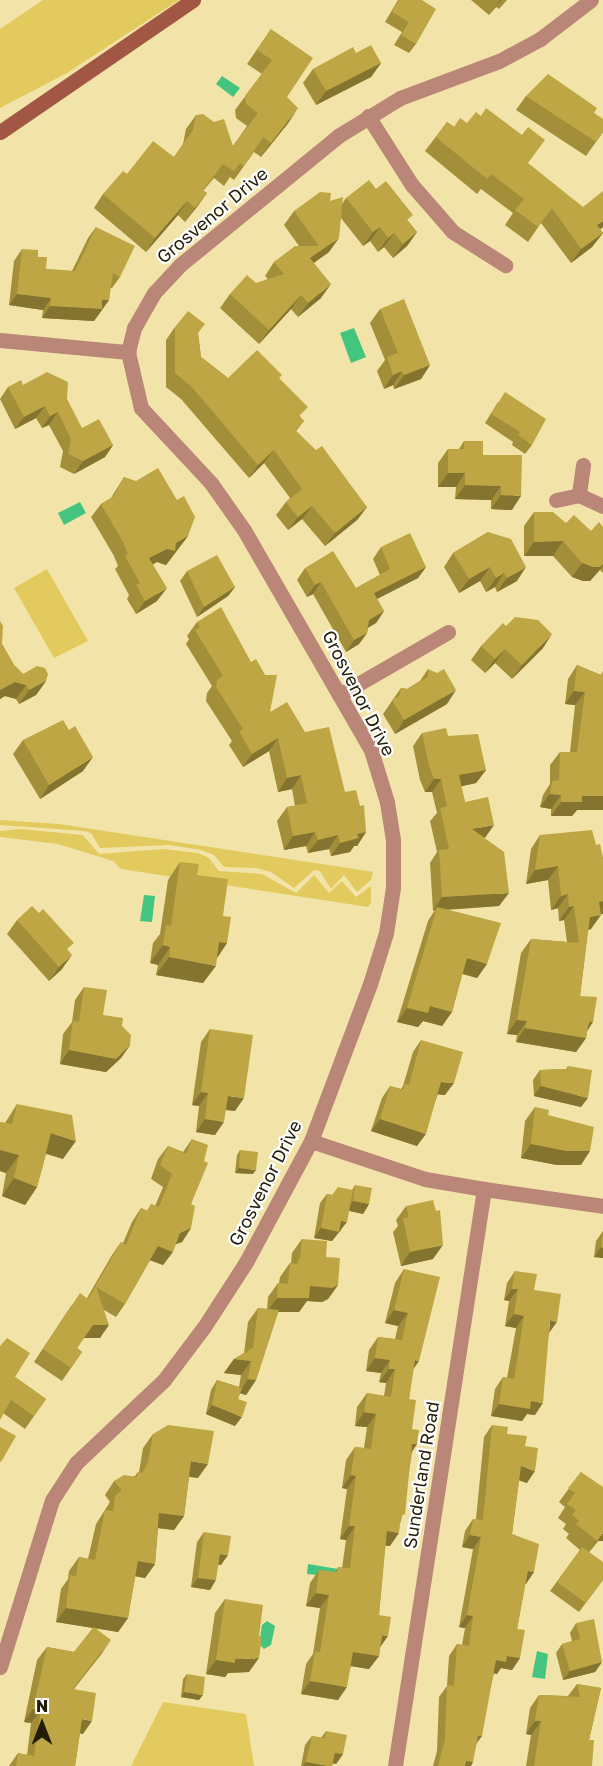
<!DOCTYPE html>
<html>
<head>
<meta charset="utf-8">
<style>
	body { margin:0 }
	#map { position:relative; width:603px; height:1766px; overflow:hidden; background:#f2e4a8; font-family:"Golos Text",sans-serif }
	div>[style] { position:absolute }
	[style*='--x'] { left:calc(var(--x)*1px); top:calc(var(--y)*1px); width:calc(var(--w)*1px); rotate:calc(var(--a)*1deg) }
	.green>* { inset:0; background:#e3ca5f }
	.water>* { inset:0; background:#43c47f }
	.minor>* { height:15px; margin:-7.5px; padding:0 7.5px; transform-origin:7.5px; border-radius:7.5px; background:#ba8678 }
	.secondary>* { height:15px; margin:-7.5px; padding:0 7.5px; transform-origin:7.5px; border-radius:7.5px; background:#a15744 }
	.wall>* { inset:0; background:#a38f3a }
	.shaded-wall>* { inset:0; background:#84742f }
	.building>* { inset:0; background:#bda643 }
	span { translate:-50% -50%; white-space:nowrap; text-align:center; line-height:1.15; -webkit-text-stroke:4.5px #fff; paint-order:stroke }
	.street-label { font-size:18px; color:#231d05 }
	.north { position:absolute; left:12px; top:1694px; width:60px; height:60px; -webkit-text-stroke:4px #fff; paint-order:stroke; rotate:0deg; font-size:16px; font-weight:700; line-height:24px; text-align:center; color:#231d05 }
	.north::after { content:''; display:block; margin:auto; width:21px; height:27px; background:#231d05; clip-path:polygon(50% 0,100% 100%,50% 72%,0 100%) }
</style>
</head>
<body>
<div id="map">
	<div class="green">
		<div style="clip-path:polygon(43px 0,179px 0,67px 73px,0 108px,0 29px)"></div>
		<div style="clip-path:polygon(47px 569px,88px 641px,54px 658px,14px 588px)"></div>
		<div style="clip-path:polygon(0 820px,59px 824px,368px 871px,373px 872px,371px 880px,357px 892px,344px 875px,331px 889px,320px 871px,314px 870px,294px 888px,271px 872px,256px 868px,224px 867px,214px 855px,201px 850px,169px 845px,100px 848px,91px 833px,84px 831px,0 825px)"></div>
		<div style="clip-path:polygon(20px 829px,83px 835px,99px 854px,163px 849px,198px 853px,209px 858px,219px 871px,262px 874px,296px 893px,314px 875px,329px 893px,342px 881px,356px 897px,371px 886px,371px 903px,368px 907px,121px 869px,113px 861px,58px 844px,0 837px,0 831px)"></div>
		<div style="clip-path:polygon(163px 1702px,246px 1714px,254px 1766px,131px 1766px)"></div>
	</div>
	<div class="water">
		<div style="clip-path:polygon(222px 76px,240px 88px,233px 97px,216px 84px)"></div>
		<div style="clip-path:polygon(354px 328px,366px 357px,351px 363px,340px 333px)"></div>
		<div style="clip-path:polygon(80px 502px,86px 513px,64px 525px,58px 513px)"></div>
		<div style="clip-path:polygon(144px 895px,155px 896px,152px 922px,140px 921px)"></div>
		<div style="clip-path:polygon(308px 1564px,338px 1569px,336px 1577px,307px 1574px)"></div>
		<div style="clip-path:polygon(267px 1621px,275px 1626px,271px 1645px,264px 1649px,259px 1644px,262px 1625px)"></div>
		<div style="clip-path:polygon(537px 1651px,548px 1654px,545px 1679px,532px 1677px)"></div>
	</div>
	<div class="minor">
		<div style="--x:368;--y:116;--w:82;--a:57.5"></div>
		<div style="--x:412;--y:185;--w:62;--a:48.9"></div>
		<div style="--x:453;--y:232;--w:62;--a:32.4"></div>
		<div style="--x:0;--y:340;--w:129;--a:5.4"></div>
		<div style="--x:583;--y:465;--w:30;--a:98"></div>
		<div style="--x:579;--y:495;--w:26;--a:25"></div>
		<div style="--x:556;--y:500;--w:24;--a:-12"></div>
		<div style="--x:339;--y:695;--w:126;--a:-30"></div>
		<div style="--x:311;--y:1141;--w:120;--a:18.4"></div>
		<div style="--x:425;--y:1179;--w:60;--a:9.6"></div>
		<div style="--x:0;--y:1667;--w:175;--a:-72.7"></div>
		<div style="--x:52;--y:1500;--w:44;--a:-57"></div>
		<div style="--x:76;--y:1463;--w:121;--a:-43.3"></div>
		<div style="--x:164;--y:1380;--w:66;--a:-53"></div>
		<div style="--x:204;--y:1327;--w:77;--a:-57.1"></div>
		<div style="--x:246;--y:1262;--w:137;--a:-61.8"></div>
		<div style="--x:311;--y:1141;--w:168;--a:-69.4"></div>
		<div style="--x:370;--y:984;--w:53;--a:-72.6"></div>
		<div style="--x:386;--y:933;--w:47;--a:-81.3"></div>
		<div style="--x:393;--y:887;--w:47;--a:-90"></div>
		<div style="--x:393;--y:840;--w:38;--a:-99"></div>
		<div style="--x:387;--y:802;--w:54;--a:-107.1"></div>
		<div style="--x:371;--y:750;--w:254;--a:-120"></div>
		<div style="--x:244;--y:530;--w:57;--a:-125.1"></div>
		<div style="--x:211;--y:483;--w:103;--a:-133"></div>
		<div style="--x:141;--y:408;--w:57;--a:-103.1"></div>
		<div style="--x:128;--y:352;--w:25;--a:-76"></div>
		<div style="--x:134;--y:328;--w:40;--a:-60.3"></div>
		<div style="--x:154;--y:293;--w:38;--a:-47"></div>
		<div style="--x:180;--y:265;--w:204;--a:-39.2"></div>
		<div style="--x:338;--y:136;--w:73;--a:-31.5"></div>
		<div style="--x:400;--y:98;--w:106;--a:-20.5"></div>
		<div style="--x:499;--y:61;--w:47;--a:-28.2"></div>
		<div style="--x:540;--y:39;--w:64;--a:-37.4"></div>
		<div style="--x:395;--y:1766;--w:584;--a:-81.23"></div>
		<div style="--x:484;--y:1189;--w:120;--a:8.1"></div>
	</div>
	<div class="secondary">
		<div style="--x:0;--y:132;--w:234;--a:-34.4"></div>
	</div>
	<div class="wall">
		<div style="clip-path:polygon(398px 0,422px 0,416px 44px,409px 53px,394px 45px,402px 32px,385px 22px)"></div>
		<div style="clip-path:polygon(471px 0,507px 0,499px 9px,496px 7px,489px 15px)"></div>
		<div style="clip-path:polygon(271px 29px,287px 97px,289px 122px,261px 157px,254px 152px,234px 180px,230px 177px,224px 186px,214px 178px,203px 191px,207px 193px,185px 222px,178px 215px,146px 252px,94px 208px,103px 194px,127px 174px,174px 157px,183px 144px,186px 129px,196px 115px,233px 146px,247px 126px,236px 118px,235px 110px,262px 74px,247px 64px)"></div>
		<div style="clip-path:polygon(356px 53px,381px 63px,371px 77px,316px 105px,303px 83px,313px 69px)"></div>
		<div style="clip-path:polygon(526px 96px,594px 113px,603px 132px,586px 156px,516px 110px)"></div>
		<div style="clip-path:polygon(447px 122px,454px 127px,467px 123px,528px 164px,603px 227px,600px 229px,603px 233px,592px 247px,571px 263px,541px 223px,528px 242px,505px 225px,513px 213px,481px 189px,477px 194px,425px 151px)"></div>
		<div style="clip-path:polygon(376px 189px,409px 222px,417px 232px,407px 246px,393px 258px,384px 247px,378px 252px,370px 241px,363px 246px,341px 218px,329px 252px,314px 263px,321px 298px,298px 317px,291px 309px,259px 344px,220px 308px,230px 294px,268px 279px,265px 276px,274px 262px,299px 246px,284px 225px,294px 211px,330px 201px,342px 204px,346px 198px)"></div>
		<div style="clip-path:polygon(96px 227px,120px 277px,112px 288px,110px 288px,109px 300px,94px 321px,42px 318px,43px 310px,9px 305px,14px 261px,22px 249px,38px 257px,46px 269px,72px 271px,88px 238px)"></div>
		<div style="clip-path:polygon(380px 309px,430px 365px,421px 379px,394px 389px,393px 385px,384px 389px,377px 371px,385px 360px,370px 323px)"></div>
		<div style="clip-path:polygon(175px 327px,198px 334px,201px 357px,228px 378px,279px 378px,301px 418px,304px 421px,296px 431px,367px 507px,357px 520px,325px 546px,302px 519px,288px 530px,276px 515px,286px 502px,290px 498px,264px 463px,249px 478px,181px 399px,166px 387px,166px 340px)"></div>
		<div style="clip-path:polygon(23px 385px,82px 428px,113px 445px,105px 457px,74px 474px,60px 467px,63px 451px,49px 425px,42px 428px,36px 418px,15px 429px,0 399px,8px 387px)"></div>
		<div style="clip-path:polygon(498px 402px,532px 445px,525px 454px,512px 445px,513px 442px,485px 423px)"></div>
		<div style="clip-path:polygon(464px 441px,483px 455px,522px 455px,512px 510px,491px 509px,491px 500px,455px 499px,456px 487px,438px 487px,438px 463px,448px 449px,459px 449px)"></div>
		<div style="clip-path:polygon(124px 477px,188px 536px,166px 565px,157px 562px,153px 564px,157px 601px,136px 614px,127px 599px,129px 595px,115px 569px,118px 566px,114px 556px,91px 517px,101px 504px,111px 498px)"></div>
		<div style="clip-path:polygon(534px 512px,566px 523px,591px 531px,603px 527px,603px 573px,600px 570px,590px 581px,583px 581px,572px 577px,553px 556px,524px 556px,524px 526px)"></div>
		<div style="clip-path:polygon(488px 532px,517px 581px,497px 592px,495px 587px,486px 592px,480px 581px,459px 593px,444px 567px,453px 553px)"></div>
		<div style="clip-path:polygon(381px 547px,426px 567px,418px 578px,377px 599px,384px 611px,376px 623px,368px 628px,367px 633px,359px 644px,346px 652px,313px 594px,307px 597px,297px 580px,305px 568px,356px 588px,380px 575px,373px 559px)"></div>
		<div style="clip-path:polygon(187px 571px,235px 587px,228px 596px,197px 617px,180px 581px)"></div>
		<div style="clip-path:polygon(0 621px,2px 644px,14px 665px,23px 674px,46px 681px,36px 695px,19px 704px,16px 699px,5px 696px,0 699px)"></div>
		<div style="clip-path:polygon(197px 622px,270px 712px,305px 732px,345px 792px,366px 832px,357px 846px,354px 846px,350px 852px,331px 856px,329px 849px,308px 853px,306px 846px,284px 850px,277px 821px,287px 807px,295px 806px,292px 789px,278px 792px,269px 751px,243px 767px,229px 745px,232px 741px,206px 701px,207px 693px,212px 686px,186px 644px,189px 639px,187px 636px)"></div>
		<div style="clip-path:polygon(506px 626px,543px 648px,512px 679px,495px 663px,485px 673px,471px 660px,481px 646px)"></div>
		<div style="clip-path:polygon(577px 665px,601px 675px,603px 671px,603px 810px,577px 810px,572px 816px,551px 816px,551px 809px,540px 807px,543px 795px,550px 784px,550px 765px,560px 752px,570px 752px,575px 705px,565px 704px,568px 679px)"></div>
		<div style="clip-path:polygon(428px 669px,447px 704px,395px 734px,383px 714px,401px 688px,407px 689px,420px 681px)"></div>
		<div style="clip-path:polygon(422px 733px,448px 736px,486px 770px,476px 783px,461px 786px,465px 802px,484px 838px,499px 906px,447px 910px,487px 964px,477px 978px,462px 974px,452px 1012px,442px 1026px,423px 1021px,418px 1027px,397px 1022px,428px 921px,435px 910px,433px 911px,430px 863px,437px 852px,430px 821px,437px 813px,432px 792px,425px 792px,420px 780px,413px 746px)"></div>
		<div style="clip-path:polygon(23px 740px,83px 771px,40px 799px,13px 754px)"></div>
		<div style="clip-path:polygon(540px 835px,596px 845px,603px 858px,603px 914px,600px 914px,591px 929px,588px 930px,580px 996px,587px 1031px,586px 1038px,576px 1052px,516px 1042px,517px 1035px,507px 1034px,521px 953px,531px 939px,567px 942px,564px 920px,559px 921px,558px 908px,551px 910px,548px 880px,526px 884px,531px 849px)"></div>
		<div style="clip-path:polygon(180px 862px,197px 875px,223px 916px,227px 943px,217px 958px,203px 983px,156px 975px,158px 965px,150px 963px,153px 943px,160px 934px,168px 880px)"></div>
		<div style="clip-path:polygon(17px 920px,68px 951px,62px 969px,49px 981px,7px 934px)"></div>
		<div style="clip-path:polygon(84px 987px,103px 1015px,122px 1026px,130px 1045px,121px 1058px,106px 1072px,60px 1064px,63px 1034px,72px 1022px,75px 1000px)"></div>
		<div style="clip-path:polygon(210px 1029px,235px 1111px,226px 1110px,215px 1135px,196px 1132px,199px 1106px,192px 1105px,201px 1042px)"></div>
		<div style="clip-path:polygon(421px 1040px,445px 1095px,438px 1094px,417px 1146px,371px 1131px,382px 1098px,390px 1086px,401px 1089px,403px 1086px,413px 1052px)"></div>
		<div style="clip-path:polygon(568px 1066px,581px 1107px,534px 1096px,533px 1080px,540px 1070px,566px 1069px)"></div>
		<div style="clip-path:polygon(17px 1104px,63px 1159px,46px 1154px,37px 1187px,25px 1205px,2px 1196px,6px 1173px,0 1171px,0 1122px,5px 1123px)"></div>
		<div style="clip-path:polygon(535px 1107px,581px 1165px,557px 1165px,521px 1158px,525px 1121px)"></div>
		<div style="clip-path:polygon(192px 1139px,191px 1228px,182px 1242px,176px 1244px,163px 1265px,150px 1260px,125px 1304px,116px 1317px,104px 1310px,100px 1338px,84px 1338px,77px 1348px,82px 1352px,62px 1381px,34px 1362px,71px 1306px,87px 1298px,112px 1255px,121px 1242px,123px 1243px,132px 1222px,141px 1208px,147px 1211px,151px 1204px,155px 1206px,163px 1187px,151px 1179px,158px 1159px,168px 1146px,183px 1152px)"></div>
		<div style="clip-path:polygon(240px 1150px,253px 1174px,235px 1173px,237px 1155px)"></div>
		<div style="clip-path:polygon(355px 1185px,369px 1204px,363px 1214px,349px 1211px,340px 1232px,339px 1232px,332px 1241px,314px 1238px,320px 1203px,327px 1194px,332px 1195px,352px 1190px)"></div>
		<div style="clip-path:polygon(406px 1206px,433px 1259px,401px 1266px,393px 1232px,398px 1226px,396px 1220px)"></div>
		<div style="clip-path:polygon(603px 1231px,603px 1258px,594px 1257px,596px 1241px)"></div>
		<div style="clip-path:polygon(302px 1239px,326px 1257px,338px 1285px,328px 1299px,322px 1302px,307px 1301px,299px 1312px,278px 1312px,256px 1380px,246px 1395px,240px 1393px,238px 1399px,235px 1426px,206px 1414px,211px 1390px,217px 1380px,239px 1387px,241px 1375px,224px 1373px,234px 1359px,244px 1353px,248px 1322px,258px 1308px,267px 1309px,268px 1297px,278px 1283px,279px 1283px,280px 1277px,290px 1263px,291px 1263px,292px 1253px)"></div>
		<div style="clip-path:polygon(404px 1269px,413px 1368px,409px 1399px,412px 1429px,417px 1444px,412px 1452px,401px 1521px,390px 1546px,385px 1546px,379px 1615px,380px 1647px,379px 1656px,369px 1669px,351px 1666px,338px 1700px,301px 1694px,306px 1664px,313px 1654px,320px 1608px,306px 1606px,310px 1583px,319px 1570px,335px 1572px,338px 1567px,342px 1568px,346px 1540px,340px 1539px,347px 1489px,342px 1488px,346px 1460px,355px 1447px,364px 1448px,367px 1427px,355px 1426px,357px 1407px,367px 1393px,384px 1396px,386px 1383px,379px 1382px,381px 1373px,366px 1371px,369px 1350px,378px 1337px,395px 1339px,398px 1326px,385px 1323px,395px 1283px)"></div>
		<div style="clip-path:polygon(515px 1271px,534px 1290px,549px 1333px,535px 1415px,527px 1414px,522px 1421px,491px 1416px,495px 1389px,503px 1377px,507px 1378px,516px 1328px,505px 1326px,509px 1301px,504px 1300px,507px 1283px)"></div>
		<div style="clip-path:polygon(15px 1377px,46px 1399px,25px 1429px,3px 1413px)"></div>
		<div style="clip-path:polygon(492px 1425px,525px 1446px,527px 1483px,519px 1480px,512px 1534px,534px 1572px,525px 1584px,517px 1629px,520px 1658px,512px 1670px,501px 1668px,497px 1674px,494px 1673px,471px 1766px,433px 1766px,437px 1751px,439px 1697px,447px 1686px,449px 1656px,457px 1644px,462px 1645px,465px 1628px,459px 1627px,473px 1549px,462px 1547px,465px 1531px,473px 1519px,476px 1519px,484px 1437px)"></div>
		<div style="clip-path:polygon(153px 1434px,198px 1478px,189px 1477px,184px 1516px,174px 1530px,158px 1528px,155px 1564px,145px 1578px,135px 1576px,128px 1618px,118px 1632px,96px 1628px,102px 1653px,74px 1689px,83px 1734px,80px 1733px,75px 1766px,9px 1766px,18px 1753px,27px 1755px,31px 1723px,24px 1722px,37px 1660px,47px 1647px,74px 1652px,93px 1628px,56px 1622px,61px 1589px,68px 1579px,69px 1571px,79px 1557px,88px 1559px,96px 1524px,110px 1502px,105px 1495px,114px 1481px,135px 1476px,138px 1472px,139px 1472px,143px 1448px)"></div>
		<div style="clip-path:polygon(581px 1472px,603px 1541px,598px 1541px,589px 1552px,603px 1580px,579px 1612px,550px 1591px,580px 1550px,566px 1538px,569px 1534px,563px 1529px,566px 1524px,558px 1518px,565px 1507px,559px 1502px)"></div>
		<div style="clip-path:polygon(204px 1532px,221px 1565px,218px 1565px,210px 1590px,191px 1587px,197px 1542px)"></div>
		<div style="clip-path:polygon(225px 1599px,249px 1672px,228px 1673px,225px 1677px,206px 1674px,215px 1613px)"></div>
		<div style="clip-path:polygon(576px 1623px,602px 1662px,595px 1672px,563px 1680px,556px 1653px,562px 1644px,572px 1641px,570px 1633px)"></div>
		<div style="clip-path:polygon(187px 1674px,199px 1700px,181px 1697px,183px 1679px)"></div>
		<div style="clip-path:polygon(577px 1684px,601px 1688px,589px 1740px,592px 1766px,526px 1766px,531px 1735px,526px 1734px,530px 1708px,539px 1695px,568px 1696px)"></div>
		<div style="clip-path:polygon(326px 1731px,343px 1754px,336px 1764px,333px 1763px,332px 1766px,301px 1766px,305px 1745px,312px 1736px,321px 1738px)"></div>
	</div>
	<div class="shaded-wall">
		<div style="clip-path:polygon(500px 0,501px 0,489px 15px)"></div>
		<div style="clip-path:polygon(381px 63px,371px 77px,316px 105px,326px 91px)"></div>
		<div style="clip-path:polygon(298px 108px,289px 122px,261px 157px,271px 143px)"></div>
		<div style="clip-path:polygon(207px 193px,197px 207px,185px 222px,195px 208px)"></div>
		<div style="clip-path:polygon(187px 201px,178px 215px,146px 252px,155px 238px)"></div>
		<div style="clip-path:polygon(603px 221px,603px 227px,587px 240px,597px 225px)"></div>
		<div style="clip-path:polygon(380px 227px,370px 241px,363px 246px,373px 232px)"></div>
		<div style="clip-path:polygon(417px 232px,407px 246px,393px 258px,403px 244px)"></div>
		<div style="clip-path:polygon(394px 233px,384px 247px,378px 252px,388px 238px)"></div>
		<div style="clip-path:polygon(603px 233px,592px 247px,571px 263px,581px 249px)"></div>
		<div style="clip-path:polygon(339px 238px,329px 252px,300px 272px,310px 258px)"></div>
		<div style="clip-path:polygon(331px 284px,321px 298px,298px 317px,308px 303px)"></div>
		<div style="clip-path:polygon(17px 294px,51px 298px,43px 310px,9px 305px)"></div>
		<div style="clip-path:polygon(301px 295px,291px 309px,259px 344px,269px 330px)"></div>
		<div style="clip-path:polygon(102px 300px,109px 300px,94px 321px,42px 318px,50px 306px)"></div>
		<div style="clip-path:polygon(430px 365px,421px 379px,394px 389px,404px 375px)"></div>
		<div style="clip-path:polygon(402px 371px,393px 385px,384px 389px,393px 375px)"></div>
		<div style="clip-path:polygon(45px 406px,36px 418px,15px 429px,24px 417px)"></div>
		<div style="clip-path:polygon(58px 412px,49px 425px,42px 428px,50px 416px)"></div>
		<div style="clip-path:polygon(113px 445px,105px 457px,74px 474px,83px 461px)"></div>
		<div style="clip-path:polygon(274px 450px,264px 463px,249px 478px,258px 465px)"></div>
		<div style="clip-path:polygon(448px 473px,465px 473px,456px 487px,438px 487px)"></div>
		<div style="clip-path:polygon(465px 485px,501px 486px,491px 500px,455px 499px)"></div>
		<div style="clip-path:polygon(501px 495px,521px 496px,512px 510px,491px 509px)"></div>
		<div style="clip-path:polygon(312px 506px,302px 519px,288px 530px,298px 517px)"></div>
		<div style="clip-path:polygon(367px 507px,357px 520px,325px 546px,335px 533px)"></div>
		<div style="clip-path:polygon(188px 536px,166px 565px,157px 562px,140px 572px,149px 558px)"></div>
		<div style="clip-path:polygon(563px 541px,553px 556px,524px 556px,534px 542px)"></div>
		<div style="clip-path:polygon(582px 563px,603px 564px,603px 566px,590px 581px,583px 581px,572px 577px)"></div>
		<div style="clip-path:polygon(426px 567px,418px 578px,365px 605px,374px 593px)"></div>
		<div style="clip-path:polygon(490px 567px,480px 581px,459px 593px,469px 579px)"></div>
		<div style="clip-path:polygon(526px 567px,517px 581px,497px 592px,507px 578px)"></div>
		<div style="clip-path:polygon(504px 573px,495px 587px,486px 592px,496px 578px)"></div>
		<div style="clip-path:polygon(321px 582px,313px 594px,307px 597px,315px 585px)"></div>
		<div style="clip-path:polygon(235px 587px,228px 596px,197px 617px,204px 607px)"></div>
		<div style="clip-path:polygon(167px 588px,157px 601px,136px 614px,145px 601px)"></div>
		<div style="clip-path:polygon(384px 611px,376px 623px,360px 632px,369px 620px)"></div>
		<div style="clip-path:polygon(367px 633px,359px 644px,346px 652px,354px 640px)"></div>
		<div style="clip-path:polygon(552px 634px,543px 648px,512px 679px,522px 665px)"></div>
		<div style="clip-path:polygon(505px 649px,495px 663px,485px 673px,495px 659px)"></div>
		<div style="clip-path:polygon(46px 681px,36px 695px,19px 704px,29px 690px)"></div>
		<div style="clip-path:polygon(15px 682px,26px 685px,16px 699px,5px 696px,0 699px,0 690px)"></div>
		<div style="clip-path:polygon(456px 690px,447px 704px,395px 734px,404px 720px)"></div>
		<div style="clip-path:polygon(574px 691px,585px 692px,575px 705px,565px 704px)"></div>
		<div style="clip-path:polygon(278px 738px,269px 751px,243px 767px,252px 754px)"></div>
		<div style="clip-path:polygon(93px 757px,83px 771px,40px 799px,49px 785px)"></div>
		<div style="clip-path:polygon(486px 770px,476px 783px,450px 789px,459px 775px)"></div>
		<div style="clip-path:polygon(301px 775px,292px 789px,278px 792px,287px 778px)"></div>
		<div style="clip-path:polygon(434px 779px,441px 779px,432px 792px,425px 792px)"></div>
		<div style="clip-path:polygon(550px 794px,561px 795px,551px 809px,540px 807px)"></div>
		<div style="clip-path:polygon(582px 796px,603px 796px,603px 810px,577px 810px,572px 816px,551px 816px,561px 802px)"></div>
		<div style="clip-path:polygon(494px 825px,485px 838px,472px 829px)"></div>
		<div style="clip-path:polygon(315px 832px,306px 846px,284px 850px,293px 836px)"></div>
		<div style="clip-path:polygon(366px 832px,357px 846px,354px 846px,350px 852px,331px 856px,340px 843px,357px 834px)"></div>
		<div style="clip-path:polygon(338px 835px,329px 849px,308px 853px,318px 840px)"></div>
		<div style="clip-path:polygon(558px 866px,548px 880px,526px 884px,535px 870px)"></div>
		<div style="clip-path:polygon(509px 893px,499px 906px,437px 910px,437px 907px,435px 910px,433px 911px,442px 897px)"></div>
		<div style="clip-path:polygon(568px 894px,558px 908px,551px 910px,561px 896px)"></div>
		<div style="clip-path:polygon(603px 901px,603px 914px,589px 916px,599px 902px)"></div>
		<div style="clip-path:polygon(574px 906px,564px 920px,559px 921px,569px 907px)"></div>
		<div style="clip-path:polygon(601px 915px,591px 929px,580px 932px,590px 917px)"></div>
		<div style="clip-path:polygon(219px 942px,227px 943px,215px 961px)"></div>
		<div style="clip-path:polygon(163px 945px,170px 947px,158px 965px,150px 963px)"></div>
		<div style="clip-path:polygon(72px 955px,62px 969px,49px 981px,59px 967px)"></div>
		<div style="clip-path:polygon(169px 957px,216px 966px,203px 983px,156px 975px)"></div>
		<div style="clip-path:polygon(467px 958px,487px 964px,477px 978px,457px 972px)"></div>
		<div style="clip-path:polygon(430px 1006px,452px 1012px,442px 1026px,423px 1021px,418px 1027px,397px 1022px,407px 1008px)"></div>
		<div style="clip-path:polygon(517px 1020px,527px 1021px,517px 1035px,507px 1034px)"></div>
		<div style="clip-path:polygon(589px 1022px,593px 1022px,584px 1036px)"></div>
		<div style="clip-path:polygon(525px 1028px,586px 1038px,576px 1052px,516px 1042px)"></div>
		<div style="clip-path:polygon(130px 1045px,121px 1058px,106px 1072px,60px 1064px,69px 1050px)"></div>
		<div style="clip-path:polygon(441px 1082px,454px 1083px,445px 1095px,433px 1094px)"></div>
		<div style="clip-path:polygon(541px 1086px,588px 1098px,581px 1107px,534px 1096px)"></div>
		<div style="clip-path:polygon(201px 1092px,208px 1093px,199px 1106px,192px 1105px)"></div>
		<div style="clip-path:polygon(228px 1096px,244px 1098px,235px 1111px,219px 1109px)"></div>
		<div style="clip-path:polygon(205px 1119px,224px 1122px,215px 1135px,196px 1132px)"></div>
		<div style="clip-path:polygon(380px 1119px,426px 1134px,417px 1146px,371px 1131px)"></div>
		<div style="clip-path:polygon(51px 1133px,76px 1141px,63px 1159px,39px 1151px)"></div>
		<div style="clip-path:polygon(531px 1144px,590px 1151px,581px 1165px,557px 1165px,521px 1158px)"></div>
		<div style="clip-path:polygon(0 1150px,19px 1155px,6px 1173px,0 1171px)"></div>
		<div style="clip-path:polygon(239px 1168px,256px 1170px,253px 1174px,235px 1173px)"></div>
		<div style="clip-path:polygon(14px 1178px,37px 1187px,25px 1205px,2px 1196px)"></div>
		<div style="clip-path:polygon(353px 1201px,369px 1204px,363px 1214px,346px 1210px)"></div>
		<div style="clip-path:polygon(341px 1221px,347px 1222px,332px 1241px,314px 1238px,321px 1228px)"></div>
		<div style="clip-path:polygon(191px 1228px,182px 1242px,171px 1246px,180px 1233px)"></div>
		<div style="clip-path:polygon(443px 1245px,433px 1259px,401px 1266px,410px 1252px)"></div>
		<div style="clip-path:polygon(158px 1246px,173px 1252px,163px 1265px,149px 1260px)"></div>
		<div style="clip-path:polygon(601px 1247px,603px 1248px,603px 1258px,594px 1257px)"></div>
		<div style="clip-path:polygon(338px 1285px,328px 1299px,322px 1302px,307px 1301px,299px 1312px,267px 1312px,277px 1298px,310px 1286px)"></div>
		<div style="clip-path:polygon(512px 1289px,518px 1289px,509px 1301px,504px 1300px)"></div>
		<div style="clip-path:polygon(394px 1310px,408px 1313px,398px 1326px,385px 1323px)"></div>
		<div style="clip-path:polygon(514px 1314px,524px 1316px,516px 1328px,505px 1326px)"></div>
		<div style="clip-path:polygon(550px 1320px,557px 1322px,549px 1333px)"></div>
		<div style="clip-path:polygon(93px 1325px,109px 1325px,100px 1338px,84px 1338px)"></div>
		<div style="clip-path:polygon(375px 1358px,390px 1360px,381px 1373px,366px 1371px)"></div>
		<div style="clip-path:polygon(234px 1359px,251px 1361px,241px 1375px,224px 1373px)"></div>
		<div style="clip-path:polygon(415px 1360px,419px 1361px,410px 1374px)"></div>
		<div style="clip-path:polygon(389px 1369px,395px 1369px,386px 1383px,379px 1382px)"></div>
		<div style="clip-path:polygon(248px 1379px,256px 1380px,246px 1395px,239px 1393px)"></div>
		<div style="clip-path:polygon(531px 1401px,543px 1403px,535px 1415px,527px 1414px,522px 1421px,491px 1416px,499px 1404px)"></div>
		<div style="clip-path:polygon(212px 1405px,242px 1417px,235px 1426px,206px 1414px)"></div>
		<div style="clip-path:polygon(364px 1412px,376px 1414px,367px 1427px,355px 1426px)"></div>
		<div style="clip-path:polygon(412px 1444px,417px 1444px,407px 1458px)"></div>
		<div style="clip-path:polygon(191px 1461px,208px 1464px,198px 1478px,181px 1475px)"></div>
		<div style="clip-path:polygon(521px 1466px,535px 1471px,527px 1483px,512px 1478px)"></div>
		<div style="clip-path:polygon(351px 1475px,356px 1476px,347px 1489px,342px 1488px)"></div>
		<div style="clip-path:polygon(159px 1513px,184px 1516px,174px 1530px,149px 1527px)"></div>
		<div style="clip-path:polygon(349px 1526px,355px 1526px,346px 1540px,340px 1539px)"></div>
		<div style="clip-path:polygon(387px 1531px,399px 1533px,390px 1546px,378px 1544px)"></div>
		<div style="clip-path:polygon(603px 1533px,603px 1541px,598px 1541px,587px 1555px)"></div>
		<div style="clip-path:polygon(470px 1535px,481px 1537px,473px 1549px,462px 1547px)"></div>
		<div style="clip-path:polygon(220px 1554px,228px 1555px,221px 1565px,213px 1564px)"></div>
		<div style="clip-path:polygon(138px 1561px,155px 1564px,145px 1578px,128px 1575px)"></div>
		<div style="clip-path:polygon(528px 1571px,534px 1572px,526px 1584px,519px 1584px)"></div>
		<div style="clip-path:polygon(198px 1578px,216px 1580px,210px 1590px,191px 1587px)"></div>
		<div style="clip-path:polygon(316px 1593px,329px 1595px,320px 1608px,306px 1606px)"></div>
		<div style="clip-path:polygon(66px 1608px,128px 1618px,118px 1632px,56px 1622px)"></div>
		<div style="clip-path:polygon(467px 1615px,473px 1616px,465px 1628px,459px 1627px)"></div>
		<div style="clip-path:polygon(382px 1635px,388px 1636px,379px 1649px)"></div>
		<div style="clip-path:polygon(111px 1640px,102px 1653px,63px 1702px,73px 1689px)"></div>
		<div style="clip-path:polygon(353px 1652px,379px 1656px,369px 1669px,344px 1665px)"></div>
		<div style="clip-path:polygon(507px 1656px,520px 1658px,512px 1670px,501px 1668px,497px 1674px,488px 1672px,496px 1660px)"></div>
		<div style="clip-path:polygon(259px 1658px,249px 1672px,228px 1673px,225px 1677px,206px 1674px,216px 1660px)"></div>
		<div style="clip-path:polygon(602px 1662px,595px 1672px,563px 1680px,570px 1671px)"></div>
		<div style="clip-path:polygon(310px 1681px,347px 1687px,338px 1700px,301px 1694px)"></div>
		<div style="clip-path:polygon(184px 1692px,203px 1695px,199px 1700px,181px 1697px)"></div>
		<div style="clip-path:polygon(33px 1709px,41px 1710px,31px 1723px,24px 1722px)"></div>
		<div style="clip-path:polygon(82px 1719px,92px 1721px,83px 1734px,73px 1732px)"></div>
		<div style="clip-path:polygon(535px 1721px,541px 1721px,531px 1735px,526px 1734px)"></div>
		<div style="clip-path:polygon(478px 1736px,482px 1736px,473px 1748px)"></div>
		<div style="clip-path:polygon(335px 1753px,343px 1754px,336px 1764px,328px 1762px)"></div>
		<div style="clip-path:polygon(466px 1761px,473px 1762px,471px 1766px,462px 1766px)"></div>
		<div style="clip-path:polygon(306px 1762px,328px 1766px,303px 1766px)"></div>
	</div>
	<div class="building">
		<div style="clip-path:polygon(399px 0,422px 0,436px 9px,416px 44px,401px 35px,409px 22px,392px 12px)"></div>
		<div style="clip-path:polygon(271px 29px,313px 58px,287px 97px,298px 108px,271px 143px,263px 137px,244px 166px,240px 163px,234px 171px,223px 164px,203px 190px,207px 193px,195px 208px,187px 201px,155px 238px,103px 194px,123px 171px,127px 174px,153px 141px,174px 157px,193px 130px,196px 115px,203px 114px,214px 122px,224px 119px,233px 146px,258px 113px,246px 104px,245px 96px,272px 60px,257px 50px)"></div>
		<div style="clip-path:polygon(371px 45px,381px 63px,326px 91px,313px 69px,353px 47px,356px 53px)"></div>
		<div style="clip-path:polygon(548px 74px,597px 108px,594px 113px,603px 119px,603px 132px,596px 142px,526px 96px)"></div>
		<div style="clip-path:polygon(486px 108px,522px 135px,528px 127px,545px 140px,528px 163px,583px 207px,603px 191px,603px 221px,597px 225px,603px 233px,581px 249px,552px 208px,538px 227px,515px 210px,524px 199px,491px 174px,487px 179px,436px 137px,447px 122px,454px 127px,460px 118px,467px 123px,476px 112px,481px 116px)"></div>
		<div style="clip-path:polygon(369px 180px,376px 189px,386px 181px,413px 215px,407px 220px,417px 232px,403px 244px,394px 233px,388px 238px,380px 227px,373px 232px,346px 198px)"></div>
		<div style="clip-path:polygon(320px 192px,331px 193px,330px 201px,343px 197px,339px 238px,310px 258px,331px 284px,308px 303px,301px 295px,269px 330px,230px 294px,247px 275px,256px 283px,284px 274px,274px 262px,295px 246px,319px 246px,294px 211px)"></div>
		<div style="clip-path:polygon(96px 227px,135px 246px,120px 277px,113px 273px,109px 300px,102px 300px,102px 309px,50px 306px,51px 298px,17px 294px,22px 249px,38px 250px,38px 257px,47px 257px,46px 269px,75px 271px)"></div>
		<div style="clip-path:polygon(404px 299px,430px 365px,404px 375px,402px 371px,393px 375px,387px 357px,398px 353px,380px 309px)"></div>
		<div style="clip-path:polygon(188px 311px,205px 324px,198px 333px,201px 357px,228px 378px,257px 350px,282px 375px,279px 378px,308px 407px,299px 416px,304px 421px,295px 430px,316px 450px,322px 446px,367px 507px,335px 533px,312px 506px,298px 517px,286px 502px,302px 489px,274px 450px,258px 465px,191px 386px,175px 373px,175px 327px)"></div>
		<div style="clip-path:polygon(47px 372px,68px 382px,67px 399px,82px 428px,99px 419px,113px 445px,83px 461px,68px 454px,71px 439px,58px 412px,50px 416px,45px 406px,24px 417px,8px 387px,21px 380px,23px 385px)"></div>
		<div style="clip-path:polygon(505px 392px,546px 419px,532px 445px,518px 435px,520px 432px,491px 414px)"></div>
		<div style="clip-path:polygon(464px 441px,483px 441px,483px 455px,522px 455px,521px 496px,501px 495px,501px 486px,465px 485px,465px 473px,448px 473px,448px 449px,464px 449px)"></div>
		<div style="clip-path:polygon(158px 468px,177px 500px,184px 496px,195px 517px,188px 536px,176px 543px,175px 551px,167px 549px,149px 558px,167px 588px,145px 601px,136px 585px,140px 583px,125px 556px,128px 554px,123px 542px,101px 504px,114px 496px,124px 477px,136px 481px)"></div>
		<div style="clip-path:polygon(534px 512px,553px 512px,566px 523px,574px 515px,591px 531px,599px 522px,603px 527px,603px 564px,600px 567px,593px 567px,582px 563px,563px 541px,534px 542px)"></div>
		<div style="clip-path:polygon(488px 532px,511px 539px,526px 567px,507px 578px,504px 573px,496px 578px,490px 567px,469px 579px,453px 553px)"></div>
		<div style="clip-path:polygon(410px 533px,426px 567px,374px 593px,384px 611px,369px 620px,367px 633px,354px 640px,321px 582px,315px 585px,305px 568px,333px 551px,356px 588px,390px 569px,381px 547px)"></div>
		<div style="clip-path:polygon(217px 555px,235px 587px,204px 607px,187px 571px)"></div>
		<div style="clip-path:polygon(221px 607px,251px 662px,256px 659px,265px 675px,277px 675px,270px 712px,287px 702px,305px 732px,329px 727px,345px 792px,356px 790px,360px 806px,364px 805px,366px 832px,357px 834px,359px 838px,340px 843px,338px 835px,318px 840px,315px 832px,293px 836px,287px 807px,307px 803px,301px 775px,287px 778px,278px 738px,252px 754px,239px 731px,243px 729px,216px 687px,217px 680px,223px 676px,195px 630px,200px 627px,197px 622px)"></div>
		<div style="clip-path:polygon(515px 617px,538px 620px,552px 634px,522px 665px,505px 649px,495px 659px,481px 646px,503px 623px,506px 626px)"></div>
		<div style="clip-path:polygon(0 621px,3px 626px,2px 644px,14px 665px,23px 674px,37px 666px,45px 668px,48px 674px,46px 681px,29px 690px,26px 685px,15px 682px,0 690px)"></div>
		<div style="clip-path:polygon(577px 665px,601px 675px,603px 672px,603px 796px,582px 796px,582px 802px,561px 802px,561px 795px,550px 794px,552px 781px,559px 780px,560px 752px,577px 752px,585px 692px,574px 691px)"></div>
		<div style="clip-path:polygon(428px 669px,437px 673px,444px 669px,456px 690px,404px 720px,392px 700px,399px 696px,401px 688px,407px 689px,428px 677px)"></div>
		<div style="clip-path:polygon(63px 720px,69px 730px,75px 726px,93px 757px,49px 785px,23px 740px)"></div>
		<div style="clip-path:polygon(446px 728px,448px 736px,478px 734px,486px 770px,459px 775px,465px 802px,488px 797px,494px 825px,472px 829px,504px 852px,509px 893px,442px 897px,439px 850px,449px 849px,440px 808px,447px 806px,441px 779px,434px 779px,429px 766px,422px 733px)"></div>
		<div style="clip-path:polygon(592px 830px,596px 845px,600px 844px,603px 858px,603px 901px,599px 902px,601px 915px,590px 917px,580px 996px,597px 997px,593px 1022px,589px 1022px,586px 1038px,525px 1028px,527px 1021px,517px 1020px,531px 939px,579px 943px,574px 906px,569px 907px,568px 894px,561px 896px,558px 866px,535px 870px,540px 835px)"></div>
		<div style="clip-path:polygon(180px 862px,199px 864px,197px 875px,228px 879px,223px 916px,231px 917px,227px 943px,219px 942px,216px 966px,169px 957px,170px 947px,163px 945px,166px 925px,171px 926px)"></div>
		<div style="clip-path:polygon(32px 906px,39px 913px,43px 909px,74px 943px,67px 949px,72px 955px,59px 967px,17px 920px)"></div>
		<div style="clip-path:polygon(437px 907px,501px 923px,487px 964px,467px 958px,452px 1012px,430px 1006px,428px 1013px,407px 1008px)"></div>
		<div style="clip-path:polygon(84px 987px,107px 990px,103px 1015px,123px 1018px,122px 1026px,131px 1035px,130px 1045px,116px 1059px,69px 1050px,73px 1021px,79px 1022px)"></div>
		<div style="clip-path:polygon(210px 1029px,253px 1035px,244px 1098px,228px 1096px,224px 1122px,205px 1119px,208px 1093px,201px 1092px)"></div>
		<div style="clip-path:polygon(421px 1040px,463px 1052px,454px 1083px,441px 1082px,426px 1134px,380px 1119px,390px 1086px,403px 1090px,405px 1084px,409px 1085px)"></div>
		<div style="clip-path:polygon(568px 1066px,592px 1070px,588px 1098px,541px 1086px,540px 1070px,567px 1069px)"></div>
		<div style="clip-path:polygon(17px 1104px,72px 1115px,76px 1141px,51px 1133px,37px 1187px,14px 1178px,19px 1155px,0 1150px,0 1122px,12px 1124px)"></div>
		<div style="clip-path:polygon(535px 1107px,549px 1110px,548px 1115px,594px 1127px,590px 1151px,566px 1151px,531px 1144px)"></div>
		<div style="clip-path:polygon(192px 1139px,208px 1145px,204px 1161px,208px 1163px,191px 1204px,195px 1206px,191px 1228px,180px 1233px,173px 1252px,158px 1246px,125px 1304px,96px 1287px,109px 1325px,93px 1325px,77px 1348px,82px 1352px,71px 1368px,43px 1349px,80px 1293px,88px 1299px,121px 1242px,126px 1245px,141px 1208px,148px 1211px,151px 1204px,159px 1207px,172px 1174px,160px 1165px,168px 1146px,186px 1154px)"></div>
		<div style="clip-path:polygon(240px 1150px,258px 1152px,256px 1170px,239px 1168px)"></div>
		<div style="clip-path:polygon(355px 1185px,372px 1188px,369px 1204px,353px 1201px)"></div>
		<div style="clip-path:polygon(338px 1187px,353px 1190px,347px 1222px,341px 1221px,339px 1232px,321px 1228px,327px 1194px,332px 1195px)"></div>
		<div style="clip-path:polygon(433px 1200px,436px 1211px,440px 1210px,443px 1245px,410px 1252px,403px 1218px,409px 1217px,406px 1206px)"></div>
		<div style="clip-path:polygon(603px 1231px,603px 1248px,601px 1247px)"></div>
		<div style="clip-path:polygon(302px 1239px,327px 1241px,326px 1257px,340px 1258px,338px 1285px,332px 1288px,310px 1286px,309px 1298px,277px 1298px,278px 1283px,288px 1284px,290px 1263px,297px 1264px,300px 1257px)"></div>
		<div style="clip-path:polygon(404px 1269px,440px 1277px,419px 1361px,415px 1360px,409px 1399px,416px 1400px,412px 1429px,419px 1430px,417px 1444px,412px 1444px,405px 1514px,401px 1516px,399px 1533px,387px 1531px,379px 1615px,391px 1617px,388px 1636px,382px 1635px,379px 1656px,353px 1652px,347px 1687px,310px 1681px,315px 1651px,320px 1652px,329px 1595px,316px 1593px,319px 1570px,337px 1572px,338px 1567px,350px 1568px,355px 1526px,349px 1526px,356px 1476px,351px 1475px,355px 1447px,371px 1449px,376px 1414px,364px 1412px,367px 1393px,391px 1397px,395px 1369px,389px 1369px,390px 1360px,375px 1358px,378px 1337px,402px 1340px,408px 1313px,394px 1310px)"></div>
		<div style="clip-path:polygon(515px 1271px,537px 1274px,534px 1290px,561px 1294px,557px 1322px,550px 1320px,543px 1403px,531px 1401px,530px 1409px,499px 1404px,503px 1377px,514px 1379px,524px 1316px,514px 1314px,518px 1289px,512px 1289px)"></div>
		<div style="clip-path:polygon(258px 1308px,279px 1310px,256px 1380px,248px 1379px,251px 1361px,234px 1359px,253px 1348px)"></div>
		<div style="clip-path:polygon(7px 1338px,30px 1353px,15px 1377px,46px 1399px,34px 1416px,11px 1400px,0 1420px,0 1346px)"></div>
		<div style="clip-path:polygon(217px 1380px,242px 1388px,238px 1399px,247px 1402px,242px 1417px,212px 1405px)"></div>
		<div style="clip-path:polygon(168px 1425px,214px 1431px,208px 1464px,191px 1461px,184px 1516px,159px 1513px,155px 1564px,138px 1561px,128px 1618px,66px 1608px,70px 1575px,76px 1576px,79px 1557px,95px 1560px,105px 1510px,113px 1511px,115px 1496px,122px 1490px,114px 1481px,124px 1475px,137px 1477px,138px 1472px,142px 1473px,148px 1462px,153px 1434px)"></div>
		<div style="clip-path:polygon(492px 1425px,508px 1427px,507px 1434px,527px 1436px,525px 1446px,538px 1448px,535px 1471px,521px 1466px,512px 1534px,539px 1544px,534px 1572px,528px 1571px,517px 1629px,525px 1630px,520px 1658px,507px 1656px,506px 1662px,496px 1660px,482px 1736px,478px 1736px,473px 1762px,466px 1761px,465px 1766px,438px 1766px,445px 1739px,447px 1685px,454px 1686px,457px 1644px,469px 1646px,473px 1616px,467px 1615px,481px 1537px,470px 1535px,473px 1519px,483px 1520px)"></div>
		<div style="clip-path:polygon(0 1427px,16px 1436px,1px 1462px,0 1461px)"></div>
		<div style="clip-path:polygon(581px 1472px,603px 1487px,603px 1533px,597px 1541px,576px 1524px,579px 1521px,572px 1515px,576px 1510px,567px 1504px,575px 1493px,568px 1488px)"></div>
		<div style="clip-path:polygon(204px 1532px,231px 1536px,228px 1555px,220px 1554px,216px 1580px,198px 1578px)"></div>
		<div style="clip-path:polygon(582px 1547px,603px 1562px,603px 1579px,586px 1603px,557px 1582px)"></div>
		<div style="clip-path:polygon(225px 1599px,263px 1605px,259px 1636px,262px 1637px,259px 1658px,235px 1659px,235px 1663px,216px 1660px)"></div>
		<div style="clip-path:polygon(594px 1619px,602px 1662px,570px 1671px,562px 1644px,580px 1639px,576px 1623px)"></div>
		<div style="clip-path:polygon(94px 1627px,111px 1640px,73px 1689px,96px 1693px,92px 1721px,82px 1719px,75px 1766px,16px 1766px,18px 1753px,34px 1756px,41px 1710px,33px 1709px,47px 1647px,74px 1652px)"></div>
		<div style="clip-path:polygon(187px 1674px,205px 1677px,203px 1695px,184px 1692px)"></div>
		<div style="clip-path:polygon(577px 1684px,601px 1688px,589px 1740px,594px 1740px,592px 1766px,534px 1766px,541px 1721px,535px 1721px,539px 1695px,580px 1697px)"></div>
		<div style="clip-path:polygon(326px 1731px,347px 1735px,343px 1754px,335px 1753px,332px 1766px,328px 1766px,306px 1762px,312px 1736px,325px 1738px)"></div>
	</div>
	<div class="street-label">
		<span style="left:212px;top:215px;rotate:-40deg">Grosvenor Drive</span>
		<span style="left:359px;top:693px;rotate:63deg">Grosvenor Drive</span>
		<span style="left:265px;top:1183px;rotate:-63deg">Grosvenor Drive</span>
		<span style="left:421px;top:1475px;rotate:-81deg">Sunderland Road</span>
	</div>
	<div class="north">N</div>
</div>
</body>
</html>
